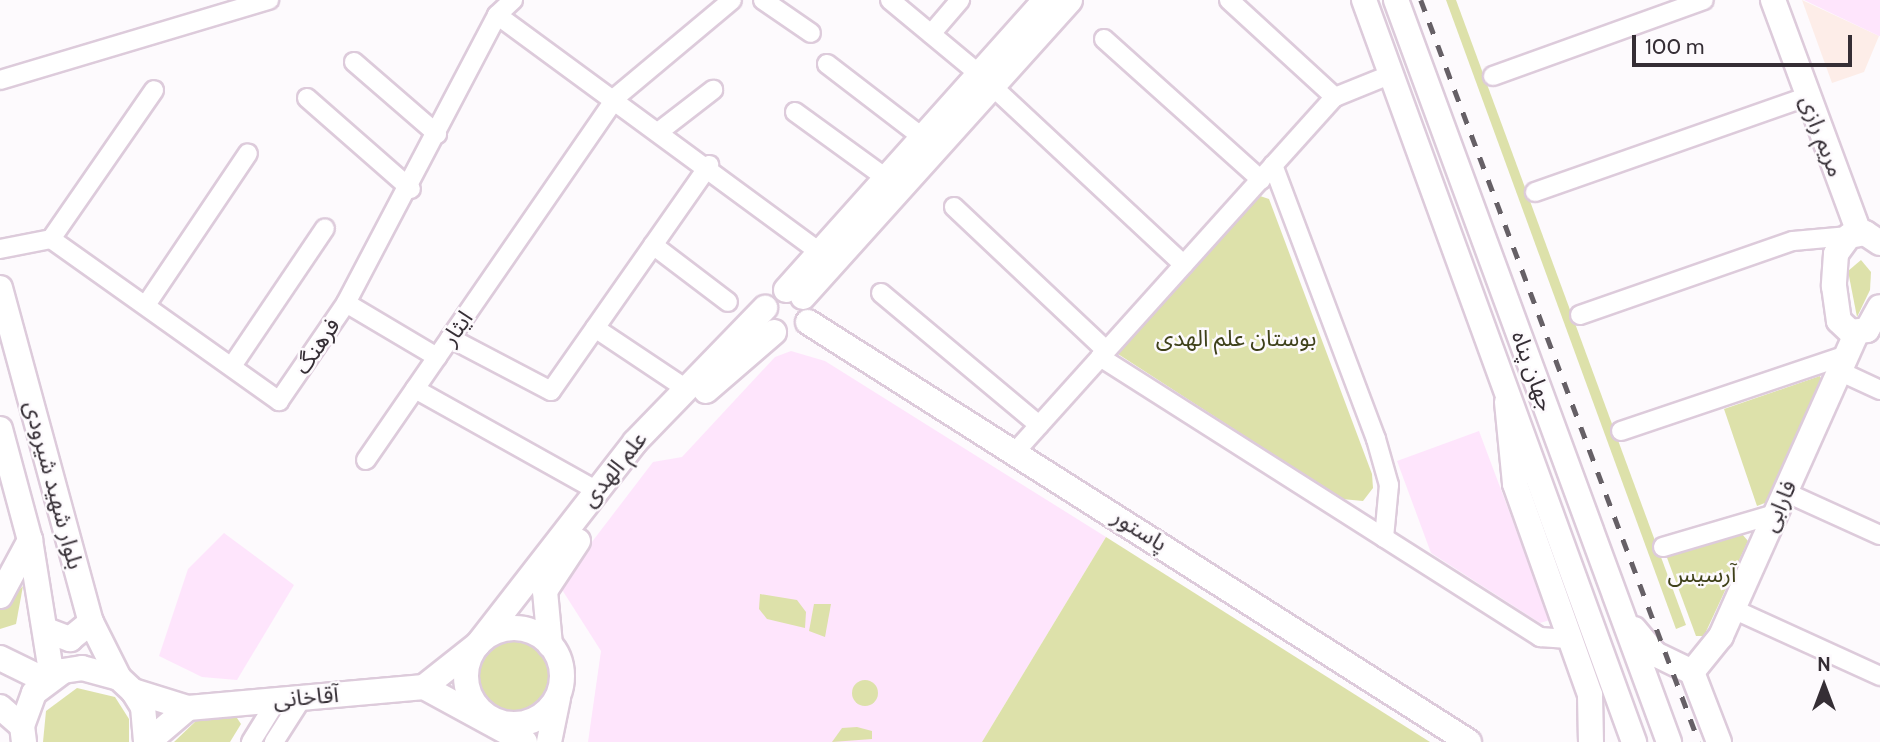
<!DOCTYPE html>
<html>
<head>
<meta charset="utf-8">
<style>
	body { margin:0 }
	#map { position:relative; width:1880px; height:742px; overflow:hidden; background:#fdfafd; font-family:Cabin,"Noto Sans Arabic",sans-serif }
	div>[style] { position:absolute }
	[style*='--x'] { left:calc(var(--x)*1px); top:calc(var(--y)*1px); width:calc(var(--w)*1px); rotate:calc(var(--a)*1deg) }
	.commercial>* { inset:0; background:#fdede8 }
	.built>* { inset:0; background:#fee5fc }
	.green>* { inset:0; background:#dde1aa }
	.round { border-radius:50% }
	.roads { filter:drop-shadow(2px 0 #ddcbdb) drop-shadow(-2px 0 #ddcbdb) drop-shadow(0 2px #ddcbdb) drop-shadow(0 -2px #ddcbdb) }
	.street>* { height:18px; margin:-9px; padding:0 9px; transform-origin:9px; border-radius:9px; background:#fff }
	.secondary>* { height:24px; margin:-12px; padding:0 12px; transform-origin:12px; border-radius:12px; background:#fff }
	.secondary>.ring { margin:-12px; padding:0; box-sizing:content-box; background:none; border:24px solid #fff; border-radius:50% }
	.rail>* { height:4.5px; margin-top:-2.25px; transform-origin:0; background:repeating-linear-gradient(90deg,#666066 0 12px,transparent 0 24px) }
	span { translate:-50% -50%; white-space:nowrap; text-align:center; line-height:1.15; -webkit-text-stroke:5px #fdfafd; paint-order:stroke }
	.street-label { font-size:23px; color:#352e35 }
	.park-label { font-size:23px; color:#3f411a }
	.north { position:absolute; left:1789px; top:651px; width:70px; height:70px; -webkit-text-stroke:5px #fdfafd; paint-order:stroke; rotate:0deg; font-size:19px; font-weight:700; line-height:28px; text-align:center; color:#352e35 }
	.north::after { content:''; display:block; margin:auto; width:24px; height:32px; background:#352e35; clip-path:polygon(50% 0,100% 100%,50% 72%,0 100%) }
	.scale { position:absolute; left:1632px; top:35px; width:220px; height:32px; box-sizing:border-box; border:4px solid #352e35; border-top:0; padding-left:9px; font-size:21px; line-height:24px; white-space:nowrap; color:#352e35; -webkit-text-stroke:5px #fdfafd; paint-order:stroke }
</style>
</head>
<body>
<div id="map">
	<div class="commercial">
		<div style="clip-path:polygon(1802px 0,1879px 36px,1864px 72px,1832px 83px)"></div>
	</div>
	<div class="built">
		<div style="clip-path:polygon(1804px 0,1880px 0,1880px 36px,1879px 36px)"></div>
		<div style="clip-path:polygon(791px 351px,825px 361px,1106px 537px,982px 742px,588px 742px,601px 651px,559px 585px,653px 462px,682px 457px,775px 357px)"></div>
		<div style="clip-path:polygon(1479px 431px,1550px 620px,1540px 623px,1431px 553px,1397px 461px)"></div>
		<div style="clip-path:polygon(224px 533px,294px 585px,237px 680px,202px 677px,159px 656px,188px 569px)"></div>
	</div>
	<div class="green">
		<div style="clip-path:polygon(1446px 0,1456px 0,1686px 625px,1676px 629px)"></div>
		<div style="clip-path:polygon(1257px 195px,1269px 199px,1372px 474px,1373px 488px,1363px 501px,1342px 499px,1118px 354px)"></div>
		<div style="clip-path:polygon(1861px 260px,1871px 272px,1870px 290px,1857px 317px,1848px 271px)"></div>
		<div style="clip-path:polygon(1820px 376px,1823px 384px,1770px 501px,1757px 506px,1724px 409px)"></div>
		<div style="clip-path:polygon(1742px 534px,1748px 541px,1704px 636px,1696px 636px,1666px 555px)"></div>
		<div style="clip-path:polygon(1106px 537px,1430px 742px,982px 742px)"></div>
		<div style="clip-path:polygon(23px 586px,16px 624px,0 629px,0 610px)"></div>
		<div style="clip-path:polygon(760px 594px,797px 600px,806px 612px,805px 628px,767px 619px,759px 609px)"></div>
		<div style="clip-path:polygon(814px 604px,831px 604px,825px 637px,809px 631px)"></div>
		<div class="round" style="left:477px;top:639px;width:74px;height:74px"></div>
		<div class="round" style="left:852px;top:680px;width:26px;height:26px"></div>
		<div style="clip-path:polygon(77px 688px,115px 697px,129px 719px,129px 742px,43px 742px,46px 711px)"></div>
		<div style="clip-path:polygon(235px 715px,241px 724px,230px 742px,174px 742px,199px 718px)"></div>
		<div style="clip-path:polygon(857px 727px,872px 731px,872px 739px,832px 742px,842px 728px)"></div>
	</div>
	<div class="roads">
		<div class="street">
			<div style="--x:763;--y:0;--w:58;--a:34.5"></div>
			<div style="--x:890;--y:0;--w:116;--a:39.7"></div>
			<div style="--x:1229;--y:0;--w:144;--a:42.5"></div>
			<div style="--x:497;--y:15;--w:401;--a:36.3"></div>
			<div style="--x:931;--y:34;--w:45;--a:-49.5"></div>
			<div style="--x:1104;--y:39;--w:211;--a:41.9"></div>
			<div style="--x:354;--y:62;--w:110;--a:40.9"></div>
			<div style="--x:827;--y:64;--w:120;--a:37.5"></div>
			<div style="--x:1493;--y:76;--w:224;--a:-19.8"></div>
			<div style="--x:0;--y:80;--w:281;--a:-16.6"></div>
			<div style="--x:992;--y:86;--w:262;--a:43"></div>
			<div style="--x:307;--y:98;--w:138;--a:41.2"></div>
			<div style="--x:795;--y:112;--w:112;--a:36"></div>
			<div style="--x:661;--y:130;--w:66;--a:-37.6"></div>
			<div style="--x:1273;--y:165;--w:293;--a:69.4"></div>
			<div style="--x:1376;--y:439;--w:48;--a:74.2"></div>
			<div style="--x:1389;--y:485;--w:53;--a:95.4"></div>
			<div style="--x:1535;--y:192;--w:288;--a:-19.3"></div>
			<div style="--x:954;--y:207;--w:209;--a:43.3"></div>
			<div style="--x:51;--y:239;--w:181;--a:-55.3"></div>
			<div style="--x:653;--y:245;--w:94;--a:37.2"></div>
			<div style="--x:0;--y:249;--w:52;--a:-11.1"></div>
			<div style="--x:51;--y:239;--w:280;--a:35.4"></div>
			<div style="--x:279;--y:401;--w:119;--a:-55.6"></div>
			<div style="--x:346;--y:303;--w:325;--a:-62.3"></div>
			<div style="--x:497;--y:15;--w:22;--a:-43"></div>
			<div style="--x:881;--y:293;--w:206;--a:39.9"></div>
			<div style="--x:148;--y:302;--w:179;--a:-56.1"></div>
			<div style="--x:346;--y:303;--w:106;--a:30.7"></div>
			<div style="--x:1580;--y:315;--w:225;--a:-19.2"></div>
			<div style="--x:1793;--y:241;--w:56;--a:-5.1"></div>
			<div style="--x:595;--y:328;--w:108;--a:33.7"></div>
			<div style="--x:450;--y:338;--w:114;--a:27.7"></div>
			<div style="--x:551;--y:391;--w:276;--a:-55"></div>
			<div style="--x:1100;--y:357;--w:522;--a:32.47"></div>
			<div style="--x:1540;--y:637;--w:28;--a:4"></div>
			<div style="--x:232;--y:366;--w:166;--a:-56"></div>
			<div style="--x:1839;--y:371;--w:45;--a:24.9"></div>
			<div style="--x:415;--y:389;--w:207;--a:29.2"></div>
			<div style="--x:1621;--y:431;--w:238;--a:-18.6"></div>
			<div style="--x:1015;--y:452;--w:478;--a:-48"></div>
			<div style="--x:1335;--y:97;--w:61;--a:-22"></div>
			<div style="--x:366;--y:460;--w:441;--a:-55.4"></div>
			<div style="--x:616;--y:97;--w:151;--a:-39.9"></div>
			<div style="--x:1785;--y:492;--w:104;--a:24.4"></div>
			<div style="--x:1663;--y:547;--w:117;--a:-16.4"></div>
			<div style="--x:1733;--y:609;--w:162;--a:24.5"></div>
			<div style="--x:251;--y:742;--w:49;--a:-58.2"></div>
			<div style="--x:274;--y:742;--w:52;--a:-57.5"></div>
		</div>
		<div class="secondary">
			<div style="--x:1364;--y:0;--w:790;--a:70"></div>
			<div style="--x:1396;--y:0;--w:791;--a:69.8"></div>
			<div style="--x:1773;--y:0;--w:247;--a:69.7"></div>
			<div style="--x:1880;--y:243;--w:18;--a:-146"></div>
			<div style="--x:1865;--y:233;--w:16;--a:169"></div>
			<div style="--x:1849;--y:236;--w:22;--a:126"></div>
			<div style="--x:1836;--y:254;--w:32;--a:94"></div>
			<div style="--x:1834;--y:286;--w:35;--a:82"></div>
			<div style="--x:1839;--y:321;--w:16;--a:43"></div>
			<div style="--x:1851;--y:332;--w:16;--a:-7"></div>
			<div style="--x:1867;--y:330;--w:26;--a:-61"></div>
			<div style="--x:0;--y:288;--w:346;--a:74.8"></div>
			<div style="--x:91;--y:622;--w:63;--a:63.4"></div>
			<div style="--x:786;--y:290;--w:389;--a:-48.2"></div>
			<div style="--x:803;--y:297;--w:399;--a:-48"></div>
			<div style="--x:808;--y:322;--w:783;--a:32.43"></div>
			<div style="--x:706;--y:391;--w:90;--a:-40.9"></div>
			<div style="--x:1507;--y:402;--w:82;--a:84.4"></div>
			<div style="--x:1515;--y:484;--w:224;--a:70.4"></div>
			<div style="--x:1590;--y:695;--w:47;--a:88.8"></div>
			<div style="--x:0;--y:429;--w:115;--a:74.9"></div>
			<div style="--x:30;--y:540;--w:140;--a:80.9"></div>
			<div style="--x:0;--y:596;--w:64;--a:-61.8"></div>
			<div class="ring" style="left:466px;top:628px;width:72px;height:72px"></div>
			<div style="--x:1634;--y:629;--w:33;--a:50"></div>
			<div style="--x:1655;--y:654;--w:41;--a:25.9"></div>
			<div style="--x:1692;--y:672;--w:75;--a:68.9"></div>
			<div style="--x:46;--y:630;--w:26;--a:21"></div>
			<div style="--x:70;--y:639;--w:27;--a:-39"></div>
			<div style="--x:550;--y:645;--w:54;--a:-95.3"></div>
			<div style="--x:545;--y:591;--w:60;--a:-56.6"></div>
			<div style="--x:0;--y:658;--w:52;--a:26.1"></div>
			<div style="--x:1692;--y:672;--w:46;--a:-51.1"></div>
			<div style="--x:1721;--y:636;--w:331;--a:-65.9"></div>
			<div style="--x:424;--y:687;--w:69;--a:-38.5"></div>
			<div style="--x:478;--y:644;--w:256;--a:-52.1"></div>
			<div style="--x:635;--y:442;--w:187;--a:-45.9"></div>
			<div style="--x:424;--y:687;--w:115;--a:28.6"></div>
			<div style="--x:133;--y:691;--w:58;--a:17.2"></div>
			<div style="--x:188;--y:708;--w:237;--a:-5.1"></div>
			<div style="--x:0;--y:707;--w:29;--a:41"></div>
			<div style="--x:24;--y:742;--w:16;--a:-97"></div>
			<div style="--x:22;--y:726;--w:35;--a:-70"></div>
			<div style="--x:34;--y:693;--w:36;--a:-37"></div>
			<div style="--x:63;--y:671;--w:19;--a:-9"></div>
			<div style="--x:82;--y:668;--w:38;--a:15"></div>
			<div style="--x:119;--y:678;--w:19;--a:43"></div>
			<div style="--x:133;--y:691;--w:19;--a:58"></div>
			<div style="--x:143;--y:707;--w:35;--a:85"></div>
			<div style="--x:148;--y:742;--w:52;--a:-40.4"></div>
			<div style="--x:549;--y:742;--w:45;--a:-78.4"></div>
		</div>
	</div>
	<div class="rail">
		<div style="--x:1421;--y:0;--w:792;--a:69.46"></div>
	</div>
	<div class="street-label">
		<span style="left:1822px;top:136px;rotate:69deg">مریم رازی</span>
		<span style="left:457px;top:328px;rotate:-55deg">ایثار</span>
		<span style="left:317px;top:346px;rotate:-56deg">فرهنگ</span>
		<span style="left:1533px;top:371px;rotate:70deg">جهان پناه</span>
		<span style="left:614px;top:469px;rotate:-51deg">علم الهدی</span>
		<span style="left:54px;top:485px;rotate:75deg">بلوار شهید شیرودی</span>
		<span style="left:1779px;top:506px;rotate:-66deg">فارابی</span>
		<span style="left:1140px;top:530px;rotate:32deg">پاستور</span>
		<span style="left:306px;top:697px;rotate:-5deg">آقاخانی</span>
	</div>
	<div class="park-label">
		<span style="left:1236px;top:338px">بوستان علم الهدی</span>
		<span style="left:1702px;top:574px">آرسیس</span>
	</div>
	<div class="north">N</div>
	<div class="scale">100 m</div>
</div>
</body>
</html>
